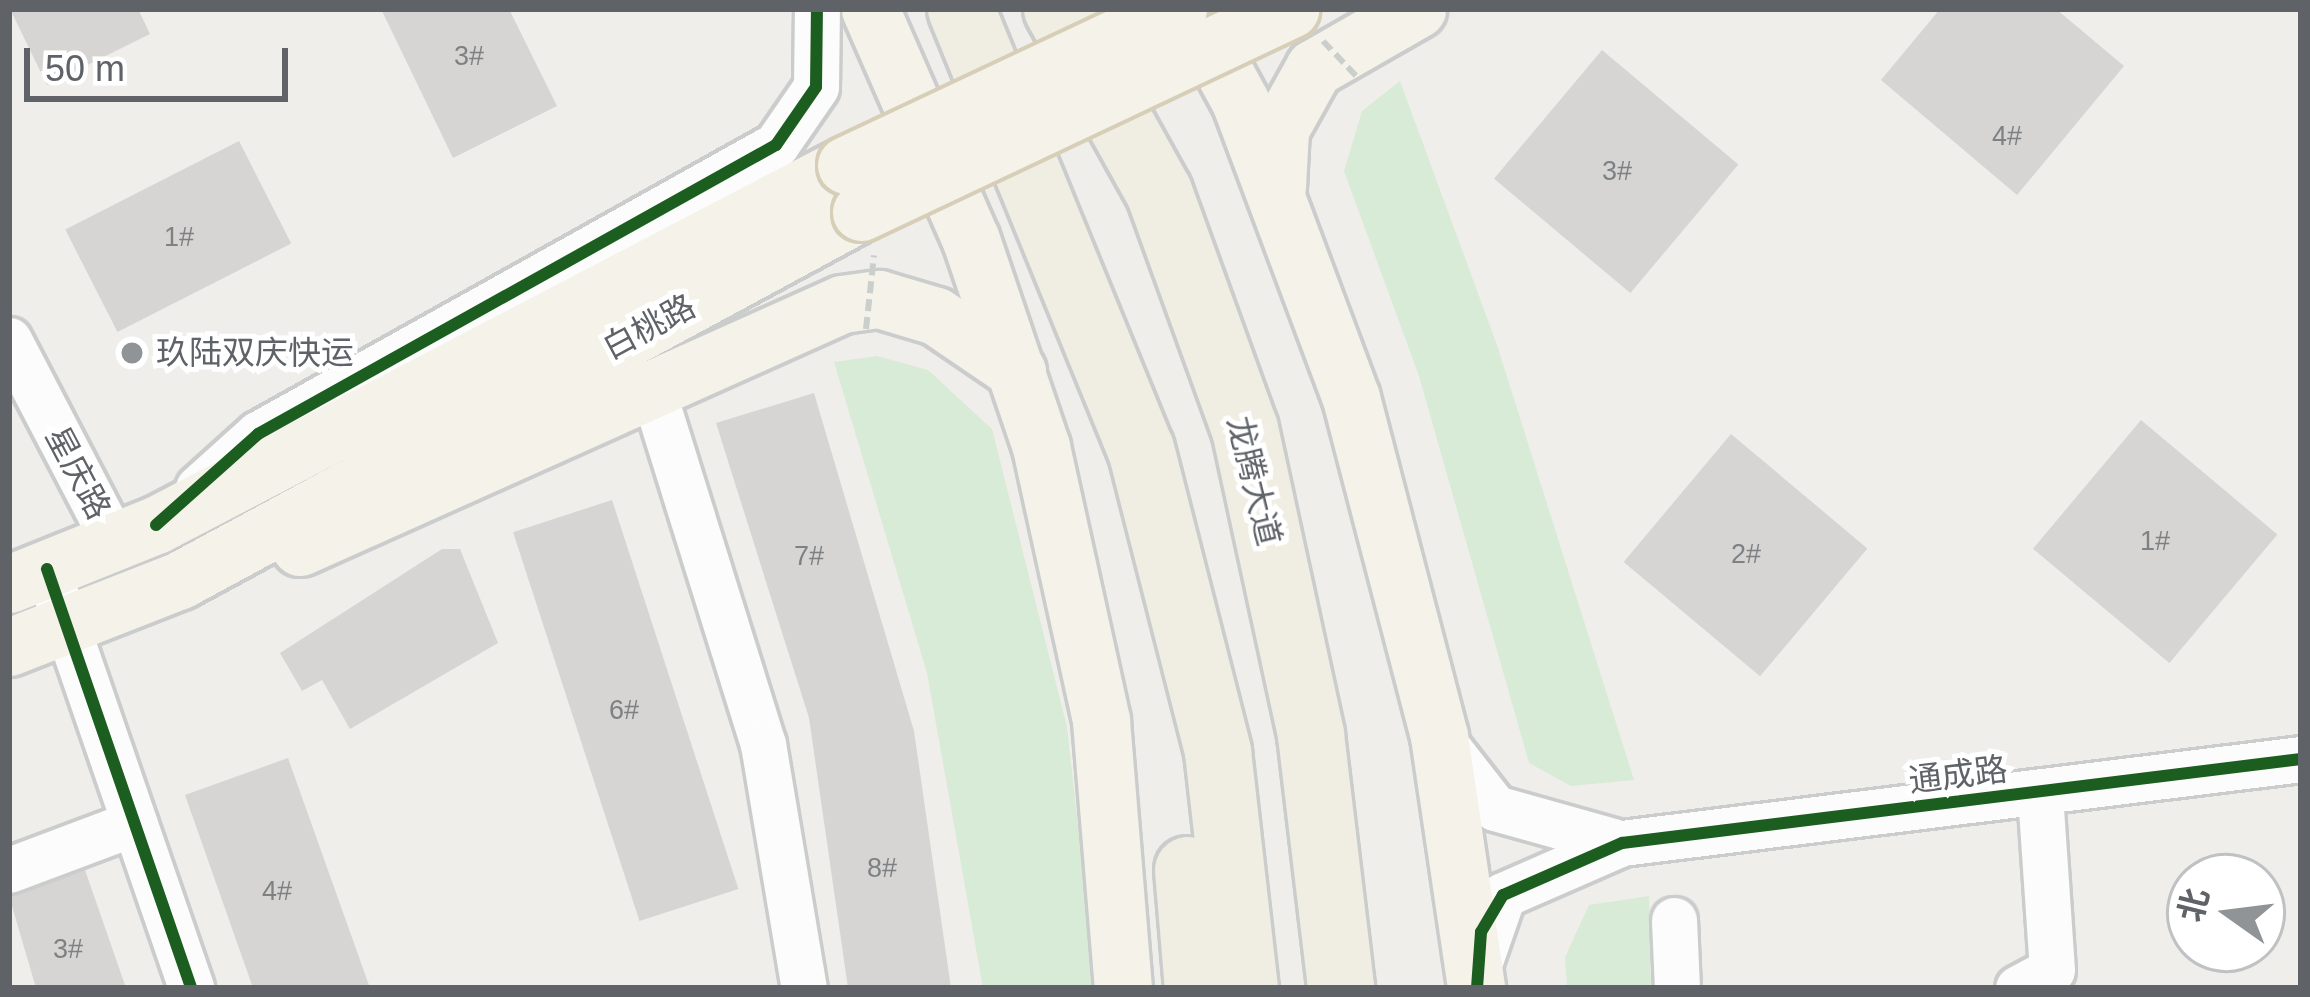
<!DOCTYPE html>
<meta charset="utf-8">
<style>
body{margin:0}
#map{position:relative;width:2310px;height:997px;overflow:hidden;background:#efeeea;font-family:Helvetica,"Noto Sans SC",sans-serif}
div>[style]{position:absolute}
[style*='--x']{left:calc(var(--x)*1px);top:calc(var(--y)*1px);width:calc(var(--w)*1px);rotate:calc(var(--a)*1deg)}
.green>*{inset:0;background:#d8ebd6}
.building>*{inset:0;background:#d6d5d3;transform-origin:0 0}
.roads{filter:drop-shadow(3px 0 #cbcccc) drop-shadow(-3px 0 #cbcccc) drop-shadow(0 3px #cbcccc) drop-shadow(0 -3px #cbcccc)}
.minor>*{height:45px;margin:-22.5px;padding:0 22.5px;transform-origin:22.5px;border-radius:22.5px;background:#fdfcfc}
.major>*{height:57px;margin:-28.5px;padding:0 28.5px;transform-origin:28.5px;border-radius:28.5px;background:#f4f2e9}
.highway>*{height:66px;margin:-33px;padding:0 33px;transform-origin:33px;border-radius:33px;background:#f0ede3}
.path-bridge>*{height:6px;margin-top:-3px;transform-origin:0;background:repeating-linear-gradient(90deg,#cacfcc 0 12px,transparent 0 18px)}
.bridges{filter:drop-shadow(3px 0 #d7ceb8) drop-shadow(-3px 0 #d7ceb8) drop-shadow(0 3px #d7ceb8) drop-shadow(0 -3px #d7ceb8)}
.major-bridge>*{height:57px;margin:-28.5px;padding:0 28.5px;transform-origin:28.5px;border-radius:28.5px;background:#f4f2e9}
.cycleway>*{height:12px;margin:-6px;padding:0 6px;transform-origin:6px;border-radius:6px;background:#1b5e20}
.dots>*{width:33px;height:33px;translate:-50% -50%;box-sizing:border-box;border:6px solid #fff;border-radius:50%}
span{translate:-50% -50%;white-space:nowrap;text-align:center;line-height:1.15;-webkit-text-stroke:10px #fff;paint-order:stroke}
.number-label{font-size:27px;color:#7e8184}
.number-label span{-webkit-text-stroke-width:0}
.street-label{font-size:33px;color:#5f6368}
.poi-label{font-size:33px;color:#5f6368}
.left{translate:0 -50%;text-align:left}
.frame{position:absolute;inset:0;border:12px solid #5f6368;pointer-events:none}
.north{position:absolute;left:2166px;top:853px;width:120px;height:120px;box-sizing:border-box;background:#fff;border:3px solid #bfc1c3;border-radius:50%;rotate:284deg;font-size:33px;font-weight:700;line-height:48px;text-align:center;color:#5f6368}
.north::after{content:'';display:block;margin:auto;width:42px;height:54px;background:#919496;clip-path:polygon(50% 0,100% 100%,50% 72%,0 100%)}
.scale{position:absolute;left:24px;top:48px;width:264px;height:54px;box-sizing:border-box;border:6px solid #5f6368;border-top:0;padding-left:15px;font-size:36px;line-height:42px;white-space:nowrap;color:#5f6368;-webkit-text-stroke:9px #fff;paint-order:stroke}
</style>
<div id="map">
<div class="green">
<div style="clip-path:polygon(1400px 81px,1497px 345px,1634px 780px,1571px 786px,1529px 763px,1419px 376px,1344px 171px,1362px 111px)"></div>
<div style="clip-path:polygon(877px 356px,928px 370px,992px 429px,1067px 727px,1096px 988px,983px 988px,927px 673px,834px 362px)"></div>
<div style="clip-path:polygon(1649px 896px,1651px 988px,1567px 988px,1565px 957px,1589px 905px)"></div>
</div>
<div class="building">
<div style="clip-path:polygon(10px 9px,138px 9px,150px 34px,47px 85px)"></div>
<div style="clip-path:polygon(381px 9px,509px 9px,557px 106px,453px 158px)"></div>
<div style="clip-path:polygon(1940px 9px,2056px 9px,2124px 66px,2017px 195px,1881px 80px)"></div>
<div style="left:1602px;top:50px;width:178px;height:168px;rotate:40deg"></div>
<div style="left:239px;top:141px;width:115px;height:195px;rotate:63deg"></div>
<div style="clip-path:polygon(814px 393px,914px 731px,951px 988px,848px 988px,809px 718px,716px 423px)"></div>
<div style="left:2141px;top:420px;width:178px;height:168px;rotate:40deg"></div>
<div style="left:1731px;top:434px;width:178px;height:167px;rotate:40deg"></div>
<div style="left:612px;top:500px;width:409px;height:104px;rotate:72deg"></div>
<div style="clip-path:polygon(442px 549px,460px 549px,498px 643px,350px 729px,322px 680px,302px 691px,280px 653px)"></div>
<div style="clip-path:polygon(288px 758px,370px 988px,253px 988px,185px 795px)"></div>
<div style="clip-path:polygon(85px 870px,126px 988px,36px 988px,9px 896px)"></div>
</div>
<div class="roads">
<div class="minor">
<div style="--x:9;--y:340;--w:228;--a:62.5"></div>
<div style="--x:652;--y:388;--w:373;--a:72.7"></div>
<div style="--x:763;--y:744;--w:247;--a:80.5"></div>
<div style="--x:198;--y:488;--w:81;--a:-42"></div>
<div style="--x:258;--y:434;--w:593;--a:-29.16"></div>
<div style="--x:776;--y:145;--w:70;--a:-55.4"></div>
<div style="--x:816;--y:87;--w:78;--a:-89.3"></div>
<div style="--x:47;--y:569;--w:443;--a:71"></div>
<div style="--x:1442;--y:740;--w:86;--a:52.1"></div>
<div style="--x:1495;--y:808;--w:123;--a:15.6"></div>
<div style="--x:9;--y:870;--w:134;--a:-20.6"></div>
<div style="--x:1674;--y:920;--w:68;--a:87.5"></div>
<div style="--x:1479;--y:964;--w:73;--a:-70.8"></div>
<div style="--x:1503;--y:895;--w:130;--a:-23.6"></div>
<div style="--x:1622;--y:843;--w:684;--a:-7.05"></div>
<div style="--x:2018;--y:988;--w:38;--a:-28"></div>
<div style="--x:2052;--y:970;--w:178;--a:-93.9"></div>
</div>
<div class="major">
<div style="--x:870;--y:9;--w:252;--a:66.4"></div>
<div style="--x:971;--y:240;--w:219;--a:71.3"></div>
<div style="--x:1041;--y:447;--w:280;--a:77.6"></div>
<div style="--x:1101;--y:721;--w:268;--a:85.3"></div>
<div style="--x:1190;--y:9;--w:105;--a:61.5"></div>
<div style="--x:1240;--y:101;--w:317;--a:69.5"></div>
<div style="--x:1351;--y:398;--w:349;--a:75.4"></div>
<div style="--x:1439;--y:736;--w:255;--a:81.6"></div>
<div style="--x:1277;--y:187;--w:58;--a:-87"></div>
<div style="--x:1280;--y:129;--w:70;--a:-60.9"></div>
<div style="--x:1314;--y:68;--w:119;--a:-29.8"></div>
<div style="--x:300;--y:547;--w:594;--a:-24.15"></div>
<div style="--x:842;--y:304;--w:37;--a:-8"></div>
<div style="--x:879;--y:299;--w:59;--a:16.6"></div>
<div style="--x:936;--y:316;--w:98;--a:34.2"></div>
<div style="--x:9;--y:584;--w:158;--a:-21.9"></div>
<div style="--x:156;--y:525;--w:778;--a:-27.55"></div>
<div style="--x:9;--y:647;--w:184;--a:-21.4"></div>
<div style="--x:180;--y:580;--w:774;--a:-28.39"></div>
</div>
<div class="highway">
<div style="--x:961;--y:9;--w:475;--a:67.8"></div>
<div style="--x:1141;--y:449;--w:313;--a:75.7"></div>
<div style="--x:1218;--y:752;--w:238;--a:83.5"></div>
<div style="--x:1057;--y:9;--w:210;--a:60.9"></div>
<div style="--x:1159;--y:192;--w:252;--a:70.1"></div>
<div style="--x:1245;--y:429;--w:313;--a:77.8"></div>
<div style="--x:1311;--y:735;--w:255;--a:83.2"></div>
<div style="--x:1188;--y:870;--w:118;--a:85.2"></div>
</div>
</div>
<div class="path-bridge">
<div style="--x:1323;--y:41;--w:52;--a:46.5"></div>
<div style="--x:866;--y:329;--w:74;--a:-83.8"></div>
</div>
<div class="bridges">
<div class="major-bridge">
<div style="--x:846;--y:165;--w:367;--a:-25.2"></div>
<div style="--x:861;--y:212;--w:475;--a:-25.3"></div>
</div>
</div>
<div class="cycleway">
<div style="--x:156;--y:525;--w:137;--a:-41.7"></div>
<div style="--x:258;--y:434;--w:593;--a:-29.16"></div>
<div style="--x:776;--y:145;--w:70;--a:-55.4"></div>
<div style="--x:816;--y:87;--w:78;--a:-89.3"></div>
<div style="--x:47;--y:569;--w:443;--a:71"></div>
<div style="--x:1477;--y:988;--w:56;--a:-85.9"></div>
<div style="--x:1481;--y:932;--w:43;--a:-59.3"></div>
<div style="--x:1503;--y:895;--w:130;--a:-23.6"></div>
<div style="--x:1622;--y:843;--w:684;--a:-7.05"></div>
</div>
<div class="dots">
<div style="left:132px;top:353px;background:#919496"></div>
</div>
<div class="number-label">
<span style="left:469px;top:57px">3#</span>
<span style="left:2007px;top:137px">4#</span>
<span style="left:1617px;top:172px">3#</span>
<span style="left:179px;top:238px">1#</span>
<span style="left:2155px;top:542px">1#</span>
<span style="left:1746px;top:555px">2#</span>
<span style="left:809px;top:557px">7#</span>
<span style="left:624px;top:711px">6#</span>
<span style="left:882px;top:869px">8#</span>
<span style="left:277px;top:892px">4#</span>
<span style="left:68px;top:950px">3#</span>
</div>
<div class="street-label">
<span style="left:649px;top:327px;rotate:-28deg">白桃路</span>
<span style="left:78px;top:473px;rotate:62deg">星庆路</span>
<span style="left:1254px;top:481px;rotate:76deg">龙腾大道</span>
<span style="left:1958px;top:775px;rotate:-7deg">通成路</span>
</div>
<div class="poi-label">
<span class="left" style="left:156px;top:353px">玖陆双庆快运</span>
</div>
<div class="frame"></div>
<div class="north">北</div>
<div class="scale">50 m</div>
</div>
